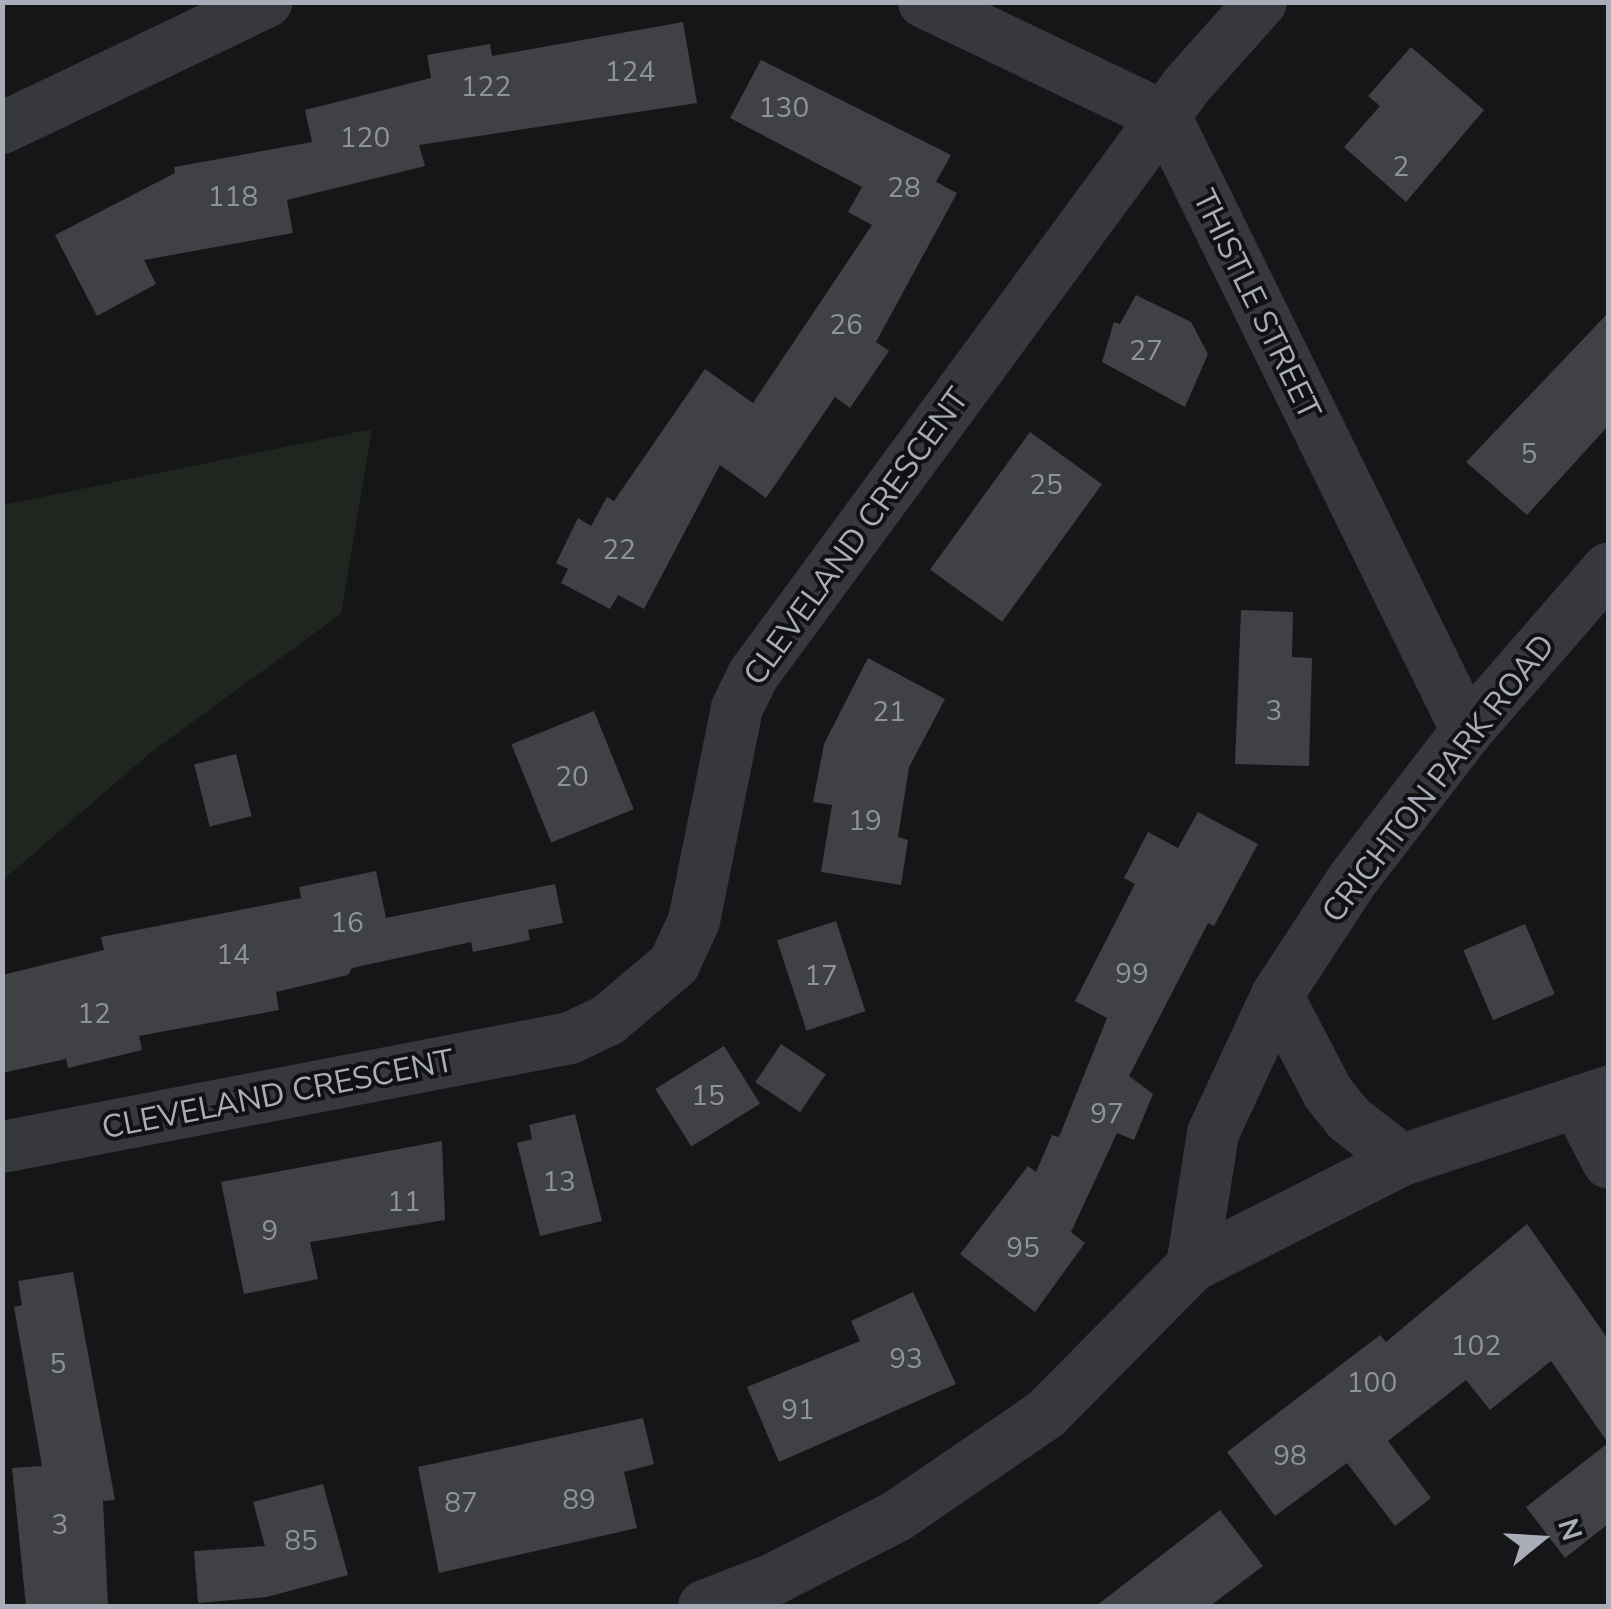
<!DOCTYPE html>
<style>
body{margin:0}
#map{position:relative;width:1611px;height:1609px;overflow:hidden;background:#161618;font-family:"Nunito Sans",sans-serif}
div>[style]{position:absolute}
[style*='--x']{left:calc(var(--x)*1px);top:calc(var(--y)*1px);width:calc(var(--w)*1px);rotate:calc(var(--a)*1deg)}
.green>*{inset:0;background:#1e261f}
.building>*{inset:0;background:#404145;transform-origin:0 0}
.minor>*{height:52px;margin:-26px;padding:0 26px;transform-origin:26px;border-radius:26px;background:#37383d}
span{translate:-50% -50%;white-space:nowrap;text-align:center;line-height:1.15;-webkit-text-stroke:8px #111113;paint-order:stroke}
.number-label{font-size:28px;color:#8e929b}
.number-label span{-webkit-text-stroke-width:0}
.street-label{font-size:32px;color:#a8adb8}
.frame{position:absolute;inset:0;border:5px solid #a8adb8;pointer-events:none}
.north{position:absolute;left:1491px;top:1489px;width:100px;height:100px;-webkit-text-stroke:8px #111113;paint-order:stroke;rotate:72deg;font-size:28px;font-weight:700;line-height:40px;text-align:center;color:#a8adb8}
.north::after{content:'';display:block;margin:auto;width:35px;height:45px;background:#a8adb8;clip-path:polygon(50% 0,100% 100%,50% 72%,0 100%)}
</style>
<div id="map">
<div class="green">
<div style="clip-path:polygon(372px 429px,341px 614px,150px 753px,3px 880px,3px 505px)"></div>
</div>
<div class="building">
<div style="clip-path:polygon(683px 22px,697px 103px,419px 145px,425px 166px,287px 200px,293px 233px,144px 260px,156px 284px,97px 316px,55px 235px,175px 173px,174px 167px,312px 142px,305px 110px,431px 78px,427px 55px,490px 44px,492px 56px)"></div>
<div style="clip-path:polygon(1411px 47px,1484px 110px,1406px 202px,1344px 147px,1380px 106px,1368px 96px)"></div>
<div style="clip-path:polygon(761px 60px,951px 155px,936px 182px,957px 193px,876px 342px,889px 351px,850px 408px,835px 397px,766px 498px,720px 465px,644px 609px,618px 595px,610px 609px,561px 583px,568px 569px,556px 563px,578px 518px,591px 526px,607px 497px,614px 501px,705px 369px,753px 403px,872px 225px,848px 212px,862px 187px,730px 118px)"></div>
<div style="clip-path:polygon(1136px 295px,1191px 322px,1208px 354px,1185px 407px,1102px 362px,1114px 322px,1120px 324px)"></div>
<div style="clip-path:polygon(1608px 313px,1608px 426px,1527px 515px,1466px 462px)"></div>
<div style="left:1030px;top:432px;width:89px;height:170px;rotate:36deg"></div>
<div style="clip-path:polygon(1241px 610px,1293px 612px,1292px 657px,1312px 658px,1309px 766px,1235px 764px)"></div>
<div style="clip-path:polygon(868px 658px,945px 699px,909px 767px,898px 837px,908px 840px,901px 885px,821px 872px,832px 805px,813px 802px,824px 744px)"></div>
<div style="left:594px;top:711px;width:106px;height:89px;rotate:68deg"></div>
<div style="left:236px;top:754px;width:64px;height:43px;rotate:76deg"></div>
<div style="clip-path:polygon(1198px 812px,1258px 844px,1214px 926px,1208px 923px,1129px 1076px,1153px 1094px,1134px 1140px,1117px 1133px,1071px 1232px,1085px 1243px,1035px 1312px,960px 1254px,1028px 1166px,1036px 1172px,1052px 1135px,1059px 1137px,1107px 1018px,1075px 1001px,1135px 884px,1124px 878px,1148px 832px,1178px 848px)"></div>
<div style="clip-path:polygon(376px 871px,386px 918px,555px 884px,563px 923px,528px 930px,530px 940px,473px 952px,471px 942px,352px 968px,348px 975px,276px 992px,279px 1010px,139px 1036px,142px 1050px,68px 1068px,66px 1059px,2px 1073px,2px 975px,104px 950px,101px 937px,301px 898px,299px 887px)"></div>
<div style="left:836px;top:921px;width:95px;height:62px;rotate:72deg"></div>
<div style="left:1525px;top:924px;width:76px;height:67px;rotate:67deg"></div>
<div style="left:781px;top:1044px;width:54px;height:46px;rotate:34deg"></div>
<div style="left:724px;top:1046px;width:68px;height:81px;rotate:58deg"></div>
<div style="clip-path:polygon(575px 1114px,602px 1221px,540px 1236px,517px 1143px,532px 1139px,529px 1125px)"></div>
<div style="clip-path:polygon(442px 1141px,445px 1220px,310px 1242px,318px 1279px,244px 1294px,221px 1182px)"></div>
<div style="clip-path:polygon(1527px 1224px,1608px 1339px,1608px 1524px,1565px 1558px,1526px 1507px,1608px 1443px,1551px 1361px,1490px 1410px,1466px 1380px,1388px 1441px,1431px 1498px,1395px 1526px,1347px 1463px,1275px 1516px,1227px 1452px,1380px 1335px,1386px 1342px)"></div>
<div style="clip-path:polygon(73px 1272px,115px 1500px,103px 1501px,108px 1606px,26px 1606px,12px 1468px,42px 1466px,14px 1307px,22px 1305px,18px 1281px)"></div>
<div style="clip-path:polygon(913px 1292px,956px 1384px,779px 1462px,747px 1387px,860px 1341px,851px 1321px)"></div>
<div style="clip-path:polygon(643px 1418px,654px 1464px,624px 1472px,637px 1528px,439px 1573px,418px 1467px)"></div>
<div style="clip-path:polygon(323px 1484px,348px 1575px,267px 1597px,198px 1603px,194px 1551px,265px 1546px,253px 1502px)"></div>
<div style="clip-path:polygon(1220px 1510px,1263px 1566px,1210px 1606px,1096px 1606px)"></div>
</div>
<div class="minor">
<div style="--x:924;--y:2;--w:268;--a:25.6"></div>
<div style="--x:1166;--y:118;--w:683;--a:63.85"></div>
<div style="--x:2;--y:128;--w:293;--a:-25.5"></div>
<div style="--x:1277;--y:995;--w:110;--a:62.5"></div>
<div style="--x:1328;--y:1093;--w:33;--a:51"></div>
<div style="--x:1349;--y:1119;--w:67;--a:37.7"></div>
<div style="--x:1577;--y:1102;--w:68;--a:62.7"></div>
<div style="--x:2;--y:1147;--w:578;--a:-10.86"></div>
<div style="--x:570;--y:1038;--w:42;--a:-25.3"></div>
<div style="--x:608;--y:1020;--w:87;--a:-40.3"></div>
<div style="--x:674;--y:964;--w:47;--a:-65.1"></div>
<div style="--x:694;--y:921;--w:217;--a:-78.6"></div>
<div style="--x:737;--y:708;--w:37;--a:-64"></div>
<div style="--x:753;--y:675;--w:732;--a:-53.66"></div>
<div style="--x:1187;--y:85;--w:111;--a:-48.3"></div>
<div style="--x:1192;--y:1266;--w:135;--a:-81"></div>
<div style="--x:1213;--y:1133;--w:152;--a:-65.1"></div>
<div style="--x:1277;--y:995;--w:139;--a:-56.8"></div>
<div style="--x:1353;--y:879;--w:187;--a:-52.4"></div>
<div style="--x:1467;--y:731;--w:215;--a:-49"></div>
<div style="--x:704;--y:1606;--w:75;--a:-21.1"></div>
<div style="--x:774;--y:1579;--w:138;--a:-27.1"></div>
<div style="--x:897;--y:1516;--w:181;--a:-34.4"></div>
<div style="--x:1046;--y:1414;--w:208;--a:-45.4"></div>
<div style="--x:1192;--y:1266;--w:235;--a:-26.8"></div>
<div style="--x:1402;--y:1160;--w:217;--a:-18.3"></div>
</div>
<div class="number-label">
<span style="left:630px;top:72px">124</span>
<span style="left:486px;top:87px">122</span>
<span style="left:784px;top:108px">130</span>
<span style="left:365px;top:138px">120</span>
<span style="left:1401px;top:167px">2</span>
<span style="left:904px;top:188px">28</span>
<span style="left:233px;top:197px">118</span>
<span style="left:846px;top:325px">26</span>
<span style="left:1146px;top:351px">27</span>
<span style="left:1529px;top:454px">5</span>
<span style="left:1046px;top:485px">25</span>
<span style="left:619px;top:550px">22</span>
<span style="left:1274px;top:711px">3</span>
<span style="left:889px;top:712px">21</span>
<span style="left:572px;top:777px">20</span>
<span style="left:865px;top:821px">19</span>
<span style="left:347px;top:923px">16</span>
<span style="left:233px;top:955px">14</span>
<span style="left:1132px;top:974px">99</span>
<span style="left:821px;top:976px">17</span>
<span style="left:94px;top:1014px">12</span>
<span style="left:708px;top:1096px">15</span>
<span style="left:1107px;top:1114px">97</span>
<span style="left:559px;top:1182px">13</span>
<span style="left:404px;top:1202px">11</span>
<span style="left:270px;top:1231px">9</span>
<span style="left:1023px;top:1248px">95</span>
<span style="left:1476px;top:1346px">102</span>
<span style="left:906px;top:1359px">93</span>
<span style="left:58px;top:1364px">5</span>
<span style="left:1372px;top:1383px">100</span>
<span style="left:798px;top:1410px">91</span>
<span style="left:1290px;top:1456px">98</span>
<span style="left:579px;top:1500px">89</span>
<span style="left:461px;top:1503px">87</span>
<span style="left:60px;top:1525px">3</span>
<span style="left:301px;top:1541px">85</span>
</div>
<div class="street-label">
<span style="left:1256px;top:305px;rotate:64deg">THISTLE STREET</span>
<span style="left:857px;top:537px;rotate:-54deg">CLEVELAND CRESCENT</span>
<span style="left:1439px;top:779px;rotate:-52deg">CRICHTON PARK ROAD</span>
<span style="left:278px;top:1095px;rotate:-11deg">CLEVELAND CRESCENT</span>
</div>
<div class="frame"></div>
<div class="north">N</div>
</div>
